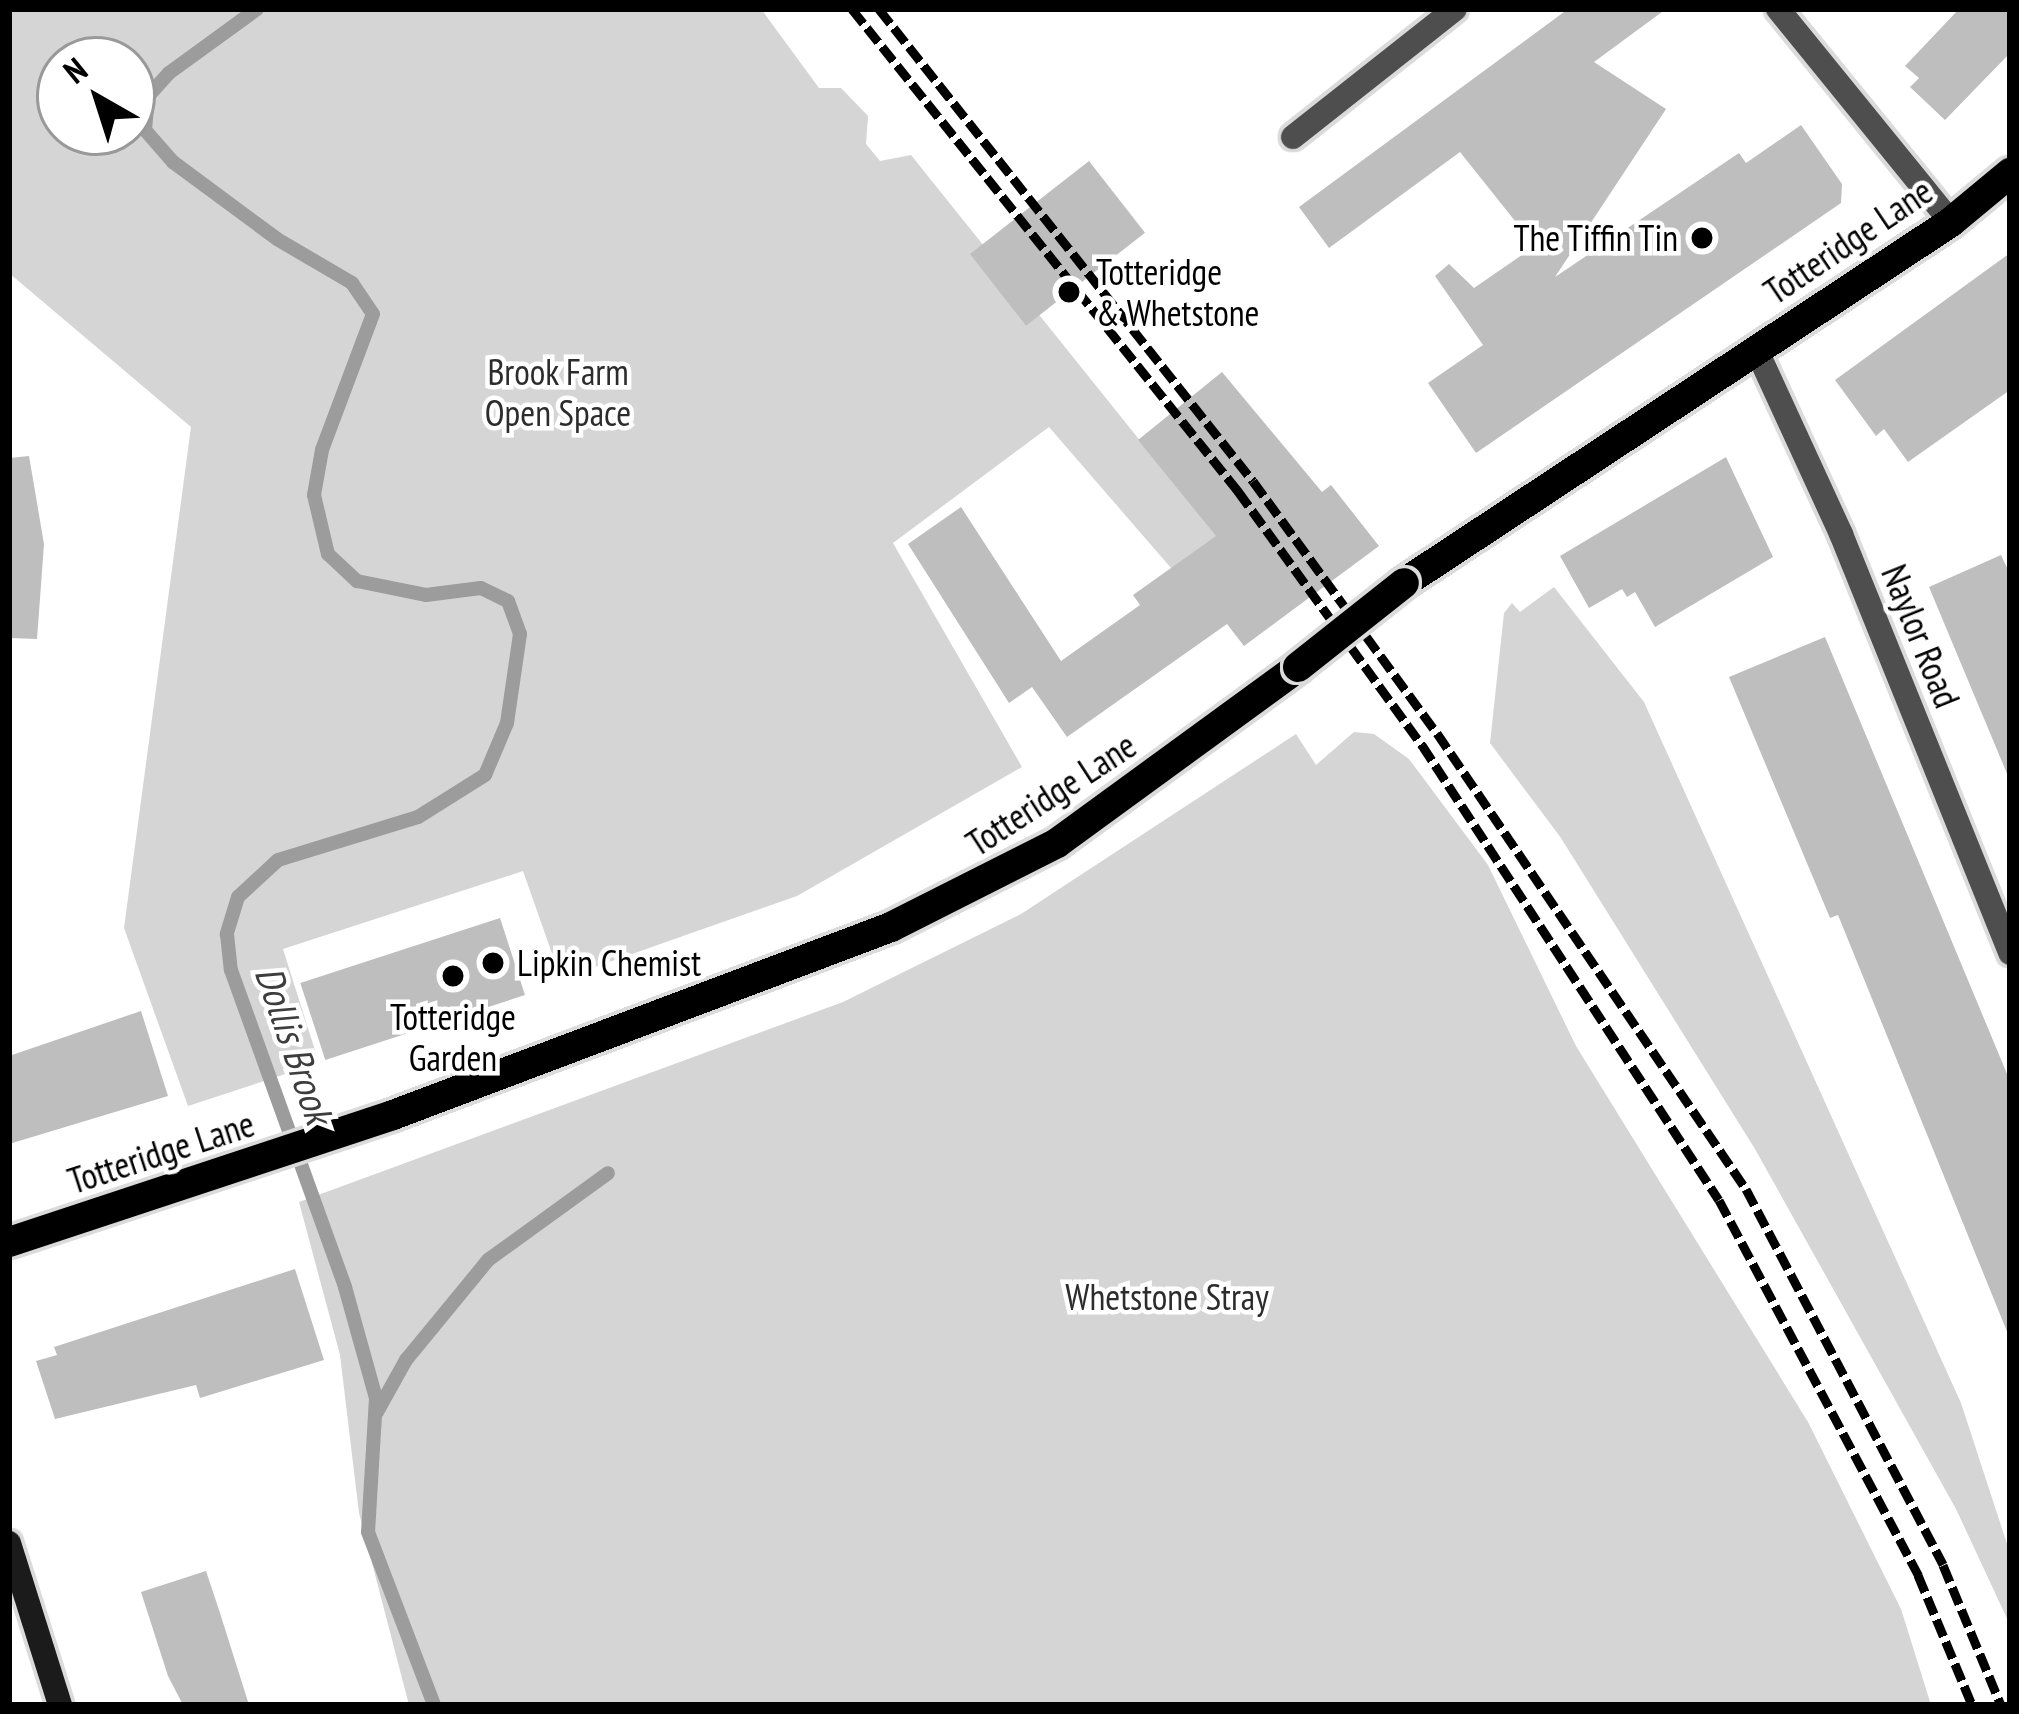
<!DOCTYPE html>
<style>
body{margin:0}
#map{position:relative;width:2019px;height:1714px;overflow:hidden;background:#fff;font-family:"PT Sans Narrow",sans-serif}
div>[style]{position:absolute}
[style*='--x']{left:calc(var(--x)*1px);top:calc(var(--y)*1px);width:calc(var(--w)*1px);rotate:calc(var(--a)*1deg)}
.green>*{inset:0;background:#d5d5d5}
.stream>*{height:14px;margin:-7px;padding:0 7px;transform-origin:7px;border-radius:7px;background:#9c9c9c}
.building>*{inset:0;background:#bebebe;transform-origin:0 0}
.roads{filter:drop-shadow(3px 0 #dbdbdb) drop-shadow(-3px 0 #dbdbdb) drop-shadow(0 3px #dbdbdb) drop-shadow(0 -3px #dbdbdb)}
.street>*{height:24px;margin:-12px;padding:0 12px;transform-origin:12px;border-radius:12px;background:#4e4e4e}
.secondary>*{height:24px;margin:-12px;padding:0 12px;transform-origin:12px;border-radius:12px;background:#1b1b1b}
.primary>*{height:30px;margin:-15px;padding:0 15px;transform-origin:15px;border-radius:15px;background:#000}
.rail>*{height:9px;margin-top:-4.5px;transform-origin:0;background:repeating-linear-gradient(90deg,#000 0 18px,transparent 0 24px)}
.bridges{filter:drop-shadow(3px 0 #dbdbdb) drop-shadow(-3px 0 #dbdbdb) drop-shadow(0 3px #dbdbdb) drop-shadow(0 -3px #dbdbdb)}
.primary-bridge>*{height:30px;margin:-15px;padding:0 15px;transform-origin:15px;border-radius:15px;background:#000}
.dots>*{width:33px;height:33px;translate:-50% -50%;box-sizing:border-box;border:6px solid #fff;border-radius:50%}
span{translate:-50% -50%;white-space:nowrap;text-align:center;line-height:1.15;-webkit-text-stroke:9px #fff;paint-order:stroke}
.poi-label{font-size:36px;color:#000}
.right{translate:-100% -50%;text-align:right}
.left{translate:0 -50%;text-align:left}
.street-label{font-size:36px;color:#000}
.park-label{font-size:36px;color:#2c2c2c}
.water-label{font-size:39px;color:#3d3d3d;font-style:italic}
.frame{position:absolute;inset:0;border:12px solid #000;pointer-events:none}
.north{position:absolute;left:36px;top:36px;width:120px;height:120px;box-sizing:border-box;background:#fff;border:3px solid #999;border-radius:50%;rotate:321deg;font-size:33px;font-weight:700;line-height:48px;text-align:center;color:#000}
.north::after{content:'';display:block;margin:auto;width:42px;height:54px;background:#000;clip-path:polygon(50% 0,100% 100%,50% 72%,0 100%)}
</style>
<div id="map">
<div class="green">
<div style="clip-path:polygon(evenodd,9px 9px,761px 9px,819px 88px,841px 88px,868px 116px,866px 144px,880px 161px,911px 155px,1247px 574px,1203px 605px,1049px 427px,893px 543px,1022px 767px,797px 896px,561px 979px,523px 871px,283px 949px,319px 1063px,188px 1106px,124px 928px,191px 427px,9px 273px,9px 9px,60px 60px,132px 60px,132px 132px,60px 132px,60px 60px)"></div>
<div style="clip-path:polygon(1554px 587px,1644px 702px,1961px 1403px,2010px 1553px,2010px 1625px,1956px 1509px,1755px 1149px,1561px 838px,1490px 743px,1504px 613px,1512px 603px,1520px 612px)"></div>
<div style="clip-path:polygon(1354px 732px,1374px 734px,1409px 759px,1488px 865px,1576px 1046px,1808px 1422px,1901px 1609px,1931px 1705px,409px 1705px,359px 1513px,340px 1355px,299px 1202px,843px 1002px,1021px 914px,1296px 734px,1316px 765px)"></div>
</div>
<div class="stream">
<div style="--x:257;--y:9;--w:109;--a:144"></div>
<div style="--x:169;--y:73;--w:31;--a:132"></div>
<div style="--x:148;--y:96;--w:34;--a:95"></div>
<div style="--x:145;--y:130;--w:43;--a:48.8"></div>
<div style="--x:173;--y:162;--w:129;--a:36.5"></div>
<div style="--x:277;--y:239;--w:87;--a:30.4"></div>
<div style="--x:352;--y:283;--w:37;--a:56"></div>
<div style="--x:373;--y:314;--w:145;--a:110.6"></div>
<div style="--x:322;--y:450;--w:46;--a:100.1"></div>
<div style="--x:314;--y:495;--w:61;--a:76.7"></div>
<div style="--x:328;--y:554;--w:40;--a:43"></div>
<div style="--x:357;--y:581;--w:70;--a:11.5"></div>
<div style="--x:426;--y:595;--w:55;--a:-7.3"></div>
<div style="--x:481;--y:588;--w:30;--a:26"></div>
<div style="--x:508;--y:601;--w:35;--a:70"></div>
<div style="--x:520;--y:634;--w:90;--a:98.3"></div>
<div style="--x:507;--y:723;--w:56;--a:112.9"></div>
<div style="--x:485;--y:775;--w:79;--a:147.9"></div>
<div style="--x:418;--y:817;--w:146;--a:162.9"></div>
<div style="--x:278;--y:860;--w:54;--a:137.2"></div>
<div style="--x:238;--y:897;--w:39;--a:107"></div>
<div style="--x:227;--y:934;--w:36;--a:84"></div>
<div style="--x:231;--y:970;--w:337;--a:70.2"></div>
<div style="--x:345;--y:1287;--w:115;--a:74.4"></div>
<div style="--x:376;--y:1398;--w:134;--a:93.4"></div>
<div style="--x:368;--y:1532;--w:185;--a:69.1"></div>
<div style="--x:377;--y:1412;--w:60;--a:-60.9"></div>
<div style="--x:406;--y:1360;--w:129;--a:-50.6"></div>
<div style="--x:488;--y:1260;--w:148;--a:-35.9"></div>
</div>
<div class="building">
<div style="clip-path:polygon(1568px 9px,1666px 9px,1594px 62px,1666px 109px,1555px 277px,1739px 153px,1746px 163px,1801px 125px,1842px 184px,1841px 203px,1476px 453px,1428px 383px,1483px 345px,1435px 276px,1449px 264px,1474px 288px,1535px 246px,1460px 152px,1329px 248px,1299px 207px)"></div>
<div style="clip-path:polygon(1959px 9px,2010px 9px,2010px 53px,1945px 120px,1910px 87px,1919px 78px,1905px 66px)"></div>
<div style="left:1089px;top:161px;width:91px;height:151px;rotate:52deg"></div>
<div style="clip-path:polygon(2010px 253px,2010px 390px,1908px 462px,1884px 429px,1876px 436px,1835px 380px)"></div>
<div style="clip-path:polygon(1222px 372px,1322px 492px,1331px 485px,1379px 546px,1244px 646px,1227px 624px,1067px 737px,1032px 687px,1009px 703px,908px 544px,961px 507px,1061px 661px,1140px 605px,1133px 595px,1216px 536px,1138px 440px)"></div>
<div style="clip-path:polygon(29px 456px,44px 544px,37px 639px,9px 638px,9px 458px)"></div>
<div style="clip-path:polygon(1726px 457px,1773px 557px,1655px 627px,1635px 592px,1627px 597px,1622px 589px,1589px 608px,1560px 556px)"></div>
<div style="clip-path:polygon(2001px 555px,2010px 574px,2008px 776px,1929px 587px)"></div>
<div style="clip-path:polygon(1825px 637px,2010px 1081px,2010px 1339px,1838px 915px,1830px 918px,1729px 677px)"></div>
<div style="left:500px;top:918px;width:81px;height:210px;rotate:72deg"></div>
<div style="clip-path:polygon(141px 1011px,168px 1096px,9px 1144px,9px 1056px)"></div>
<div style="clip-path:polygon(295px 1269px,324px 1360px,200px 1398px,196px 1385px,55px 1419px,36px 1361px,57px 1355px,54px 1347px)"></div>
<div style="clip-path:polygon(206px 1571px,220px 1613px,249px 1705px,183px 1705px,168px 1676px,141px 1592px)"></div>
</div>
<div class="roads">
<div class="street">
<div style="--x:1778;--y:9;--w:274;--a:50.9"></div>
<div style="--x:1293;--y:137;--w:206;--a:-38.3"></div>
<div style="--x:1756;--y:349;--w:204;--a:65.3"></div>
<div style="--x:1841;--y:534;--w:452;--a:68"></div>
</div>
<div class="secondary">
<div style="--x:9;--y:1543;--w:170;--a:72.5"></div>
</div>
<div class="primary">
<div style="--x:1404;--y:583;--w:655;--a:-33.42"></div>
<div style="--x:1951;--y:222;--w:77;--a:-39.7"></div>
<div style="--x:9;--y:1242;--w:404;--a:-18.3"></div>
<div style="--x:393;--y:1115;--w:532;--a:-20.68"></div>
<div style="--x:891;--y:927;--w:186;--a:-26.8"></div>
<div style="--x:1057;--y:843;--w:298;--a:-36.1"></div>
</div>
</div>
<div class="rail">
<div style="--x:852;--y:9;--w:618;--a:51.31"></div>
<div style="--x:1238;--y:491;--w:314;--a:54.1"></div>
<div style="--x:1422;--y:745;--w:543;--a:56.87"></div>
<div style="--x:1719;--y:1200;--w:425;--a:62"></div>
<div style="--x:1918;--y:1575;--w:141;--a:67.4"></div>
<div style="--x:879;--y:9;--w:602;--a:51.61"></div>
<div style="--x:1253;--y:481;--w:312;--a:53.9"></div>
<div style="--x:1437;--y:733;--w:551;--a:55.88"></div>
<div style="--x:1746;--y:1189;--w:424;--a:62.3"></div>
<div style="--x:1943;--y:1565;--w:152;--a:67.5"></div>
</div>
<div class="bridges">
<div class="primary-bridge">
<div style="--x:1298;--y:667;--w:135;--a:-38.4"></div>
</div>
</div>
<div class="dots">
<div style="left:1702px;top:238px;background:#000"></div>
<div style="left:1069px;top:292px;background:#000"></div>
<div style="left:493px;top:963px;background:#000"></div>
<div style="left:453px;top:976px;background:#000"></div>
</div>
<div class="poi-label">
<span class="right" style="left:1678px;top:238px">The Tiffin Tin</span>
<span class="left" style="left:1096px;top:292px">Totteridge<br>&amp; Whetstone</span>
<span class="left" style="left:517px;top:963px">Lipkin Chemist</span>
<span style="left:453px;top:1037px">Totteridge<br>Garden</span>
</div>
<div class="street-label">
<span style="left:1848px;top:241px;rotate:-34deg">Totteridge Lane</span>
<span style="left:1921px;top:636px;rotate:68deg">Naylor Road</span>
<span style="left:1051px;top:794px;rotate:-33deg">Totteridge Lane</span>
<span style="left:161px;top:1152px;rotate:-18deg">Totteridge Lane</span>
</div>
<div class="park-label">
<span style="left:558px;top:392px">Brook Farm<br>Open Space</span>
<span style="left:1167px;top:1297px">Whetstone Stray</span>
</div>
<div class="water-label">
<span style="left:294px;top:1045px;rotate:71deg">Dollis Brook</span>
</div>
<div class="frame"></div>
<div class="north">N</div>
</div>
